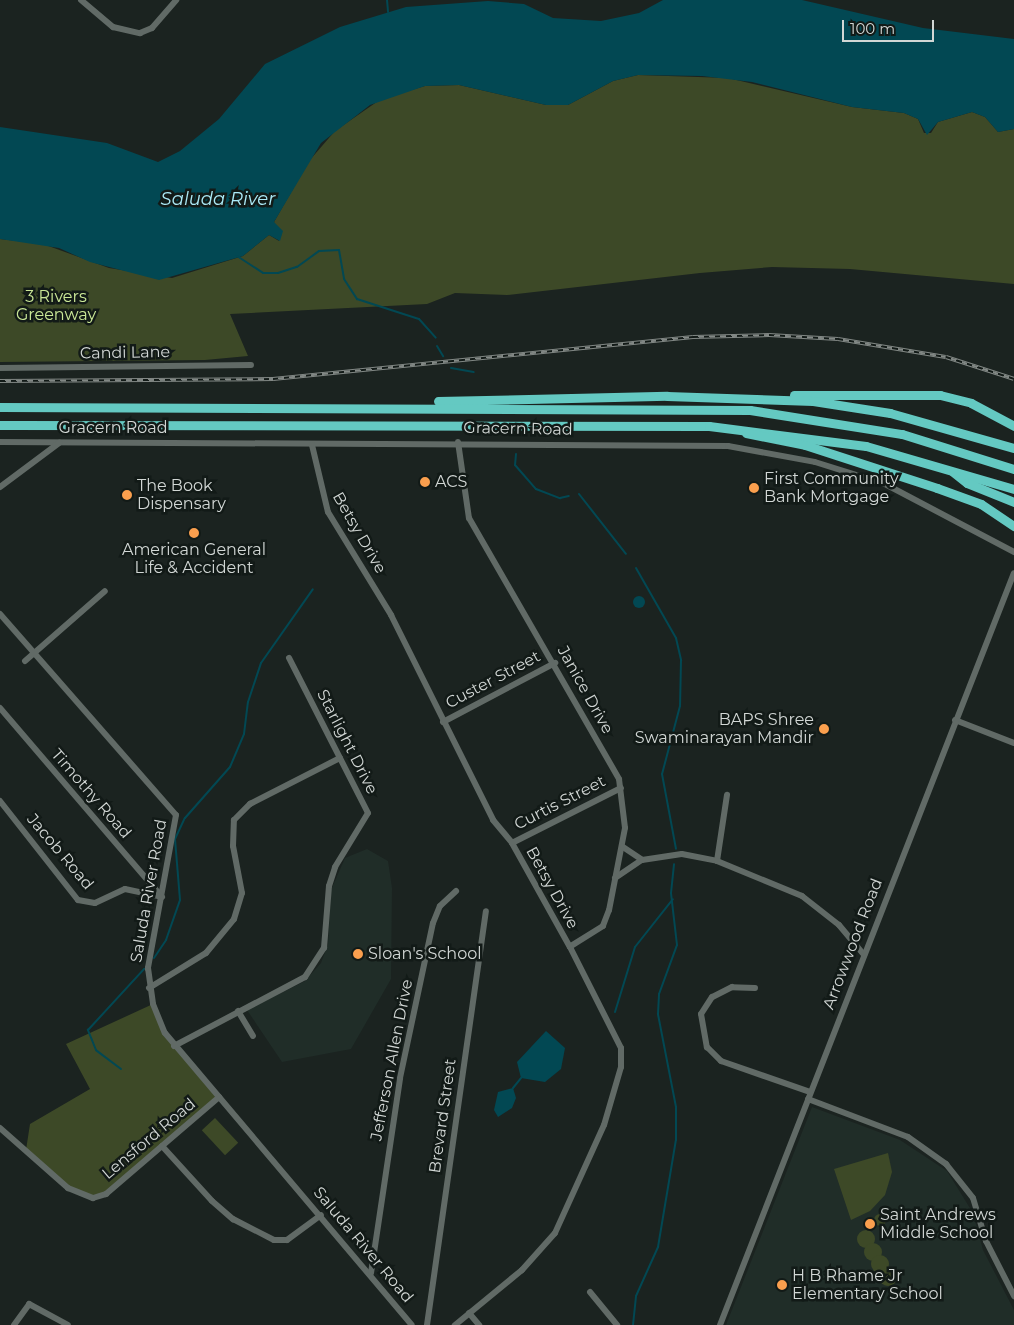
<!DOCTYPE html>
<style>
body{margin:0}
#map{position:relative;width:1014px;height:1325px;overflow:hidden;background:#1b2320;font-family:Montserrat,sans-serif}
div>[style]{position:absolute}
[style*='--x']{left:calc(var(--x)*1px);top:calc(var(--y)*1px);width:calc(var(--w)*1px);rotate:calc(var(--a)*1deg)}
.built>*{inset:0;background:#202d28}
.green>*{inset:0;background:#3d4927;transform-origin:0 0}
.round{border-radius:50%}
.water>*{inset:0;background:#024853}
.stream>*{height:2px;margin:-1px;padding:0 1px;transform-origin:1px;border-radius:1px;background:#024853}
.minor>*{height:6px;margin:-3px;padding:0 3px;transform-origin:3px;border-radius:3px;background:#616a66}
.highway>*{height:9px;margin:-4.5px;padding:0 4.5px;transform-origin:4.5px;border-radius:4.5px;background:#64c9c2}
.rail>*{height:4px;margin-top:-2px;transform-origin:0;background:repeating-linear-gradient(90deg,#121a17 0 5.5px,#828885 0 11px);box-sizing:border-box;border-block:1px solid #828885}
.dots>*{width:14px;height:14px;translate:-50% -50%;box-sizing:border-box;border:2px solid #121a17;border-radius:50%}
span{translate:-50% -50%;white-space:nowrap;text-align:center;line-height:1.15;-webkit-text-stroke:5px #121a17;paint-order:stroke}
.park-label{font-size:16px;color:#cbe897}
.street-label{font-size:16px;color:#d2d7d5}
.poi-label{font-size:16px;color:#d2d7d5}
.left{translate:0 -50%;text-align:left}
.right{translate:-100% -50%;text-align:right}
.water-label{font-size:18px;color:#abeaf7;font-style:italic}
.scale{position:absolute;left:842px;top:20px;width:92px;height:22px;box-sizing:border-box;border:2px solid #d2d7d5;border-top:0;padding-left:6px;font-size:15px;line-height:18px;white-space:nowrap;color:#d2d7d5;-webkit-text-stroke:4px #121a17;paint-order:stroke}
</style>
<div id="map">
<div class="built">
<div style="clip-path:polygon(367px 849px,388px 861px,392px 888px,391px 979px,351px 1049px,282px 1062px,247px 1010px,305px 981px,321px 963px,328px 944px,331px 890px,345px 858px)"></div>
<div style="clip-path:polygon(812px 1107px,900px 1140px,947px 1171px,973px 1213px,983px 1250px,1014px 1310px,1014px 1325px,726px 1325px)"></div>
</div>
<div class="green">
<div style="clip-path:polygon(638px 75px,728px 78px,852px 107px,904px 113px,918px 119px,924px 133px,931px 133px,938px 122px,972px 112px,985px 117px,998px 132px,1014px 129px,1014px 284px,850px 269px,772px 267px,700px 273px,507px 295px,455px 293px,427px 304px,230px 314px,248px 356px,205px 360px,0 362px,0 239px,43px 244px,109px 268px,172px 278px,243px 256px,269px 235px,279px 241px,274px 222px,309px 161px,335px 131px,381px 99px,425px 86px,459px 85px,546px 105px,568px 105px,613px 81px)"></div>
<div style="clip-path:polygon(153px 1004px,165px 1033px,219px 1097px,106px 1194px,80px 1196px,26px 1150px,30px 1124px,90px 1089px,66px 1044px)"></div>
<div style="left:215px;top:1118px;width:34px;height:18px;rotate:47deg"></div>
<div style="clip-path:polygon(888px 1153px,892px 1172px,885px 1195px,870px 1211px,851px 1220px,834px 1169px)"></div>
<div class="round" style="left:874px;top:1214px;width:12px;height:12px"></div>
<div class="round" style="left:857px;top:1230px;width:18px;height:18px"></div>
<div class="round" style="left:864px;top:1243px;width:18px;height:18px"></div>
<div class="round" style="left:871px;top:1255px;width:18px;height:18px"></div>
<div class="round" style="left:879px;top:1268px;width:18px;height:18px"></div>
</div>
<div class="water">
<div style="clip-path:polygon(663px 0,802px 0,923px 28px,1014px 39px,1014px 129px,998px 132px,985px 117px,972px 112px,938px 122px,927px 135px,918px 119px,904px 113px,852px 107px,752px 82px,702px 76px,638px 75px,613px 81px,568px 105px,546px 105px,459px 85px,425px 86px,370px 105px,321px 143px,274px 222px,283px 231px,280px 241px,269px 235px,243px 256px,159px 280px,90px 262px,59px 248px,0 239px,0 127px,107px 143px,158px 162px,180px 151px,219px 119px,265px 64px,340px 27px,406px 7px,488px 1px,524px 4px,553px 18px,601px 21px,639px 13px)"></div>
<div class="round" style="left:633px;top:596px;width:12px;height:12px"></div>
<div style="clip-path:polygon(546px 1031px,565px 1048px,561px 1069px,545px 1082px,521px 1078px,517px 1062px)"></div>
<div style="clip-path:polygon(513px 1088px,516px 1098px,512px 1108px,498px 1117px,494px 1110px,498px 1092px)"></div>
</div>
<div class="stream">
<div style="--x:387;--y:0;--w:12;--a:85"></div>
<div style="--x:237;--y:256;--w:31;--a:33"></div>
<div style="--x:263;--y:273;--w:15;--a:0"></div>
<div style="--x:278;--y:273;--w:20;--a:-18"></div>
<div style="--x:297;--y:267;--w:27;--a:-36"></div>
<div style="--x:319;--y:251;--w:20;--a:-3"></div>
<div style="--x:339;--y:250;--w:29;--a:80"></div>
<div style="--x:344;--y:279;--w:24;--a:57"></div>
<div style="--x:357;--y:299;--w:65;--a:17.9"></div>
<div style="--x:419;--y:319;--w:25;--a:48"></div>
<div style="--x:437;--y:346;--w:12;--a:59"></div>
<div style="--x:451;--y:368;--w:23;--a:10"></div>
<div style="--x:516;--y:454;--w:11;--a:95"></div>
<div style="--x:515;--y:465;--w:32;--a:49"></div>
<div style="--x:536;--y:489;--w:26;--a:21"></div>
<div style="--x:560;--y:498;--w:9;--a:-13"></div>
<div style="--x:579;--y:494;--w:76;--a:51.9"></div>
<div style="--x:636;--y:568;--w:81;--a:60.3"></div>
<div style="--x:676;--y:638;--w:23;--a:77"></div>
<div style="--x:681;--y:660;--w:46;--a:91.2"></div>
<div style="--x:680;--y:706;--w:70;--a:104.8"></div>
<div style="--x:662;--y:774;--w:76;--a:79.4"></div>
<div style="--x:154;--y:958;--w:22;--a:-56"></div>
<div style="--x:166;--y:940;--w:42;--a:-70.7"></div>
<div style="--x:180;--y:900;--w:61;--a:-94.7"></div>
<div style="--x:175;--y:839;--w:23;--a:-65"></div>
<div style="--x:185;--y:818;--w:68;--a:-48.6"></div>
<div style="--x:230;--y:767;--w:36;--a:-67"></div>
<div style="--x:244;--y:734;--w:32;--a:-83"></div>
<div style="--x:248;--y:702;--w:41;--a:-71.6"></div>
<div style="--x:261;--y:663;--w:90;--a:-54.9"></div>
<div style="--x:615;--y:1012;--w:68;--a:-72.9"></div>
<div style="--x:635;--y:947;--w:61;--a:-51.6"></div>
<div style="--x:121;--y:1069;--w:31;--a:-143"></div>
<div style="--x:96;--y:1050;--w:22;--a:-112"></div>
<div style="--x:88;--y:1030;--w:83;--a:-47.4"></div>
<div style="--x:513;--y:1088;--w:13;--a:-51"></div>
<div style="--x:633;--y:1325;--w:29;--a:-84"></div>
<div style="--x:636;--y:1296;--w:54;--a:-65.8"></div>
<div style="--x:658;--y:1247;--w:109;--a:-80.5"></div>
<div style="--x:676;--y:1140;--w:33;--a:-90"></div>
<div style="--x:676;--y:1107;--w:95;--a:-101"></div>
<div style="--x:658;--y:1014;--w:20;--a:-87"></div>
<div style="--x:659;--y:994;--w:52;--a:-69.8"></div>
<div style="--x:677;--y:945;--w:52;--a:-96.6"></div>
<div style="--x:671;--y:893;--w:29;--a:-84"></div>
</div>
<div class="minor">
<div style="--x:81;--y:0;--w:42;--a:40.2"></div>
<div style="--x:113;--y:27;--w:28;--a:13"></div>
<div style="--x:140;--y:33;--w:13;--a:-23"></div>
<div style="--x:152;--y:28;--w:37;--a:-49"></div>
<div style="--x:0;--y:368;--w:251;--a:-0.7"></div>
<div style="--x:0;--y:442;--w:728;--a:0.31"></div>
<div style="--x:728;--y:446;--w:88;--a:10.4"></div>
<div style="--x:815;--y:462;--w:73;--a:17.4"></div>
<div style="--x:885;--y:484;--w:146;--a:27.8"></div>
<div style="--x:458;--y:442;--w:77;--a:81.8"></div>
<div style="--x:469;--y:518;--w:301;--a:60.1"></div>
<div style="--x:619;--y:779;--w:49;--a:83"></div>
<div style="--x:625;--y:828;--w:84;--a:101"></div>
<div style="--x:609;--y:910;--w:17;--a:111"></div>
<div style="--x:603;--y:926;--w:39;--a:148"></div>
<div style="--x:312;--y:445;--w:69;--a:76.6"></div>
<div style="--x:328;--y:512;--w:121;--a:58.5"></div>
<div style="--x:391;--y:615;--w:229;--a:63.5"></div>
<div style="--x:493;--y:820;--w:30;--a:50"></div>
<div style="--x:512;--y:843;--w:119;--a:60.9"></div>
<div style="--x:570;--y:947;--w:113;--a:63.2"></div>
<div style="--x:621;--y:1048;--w:19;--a:90"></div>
<div style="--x:621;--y:1067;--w:60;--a:106.3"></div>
<div style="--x:604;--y:1125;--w:119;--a:114.4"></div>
<div style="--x:555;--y:1233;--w:50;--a:131.7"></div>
<div style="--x:522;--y:1270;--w:87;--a:140.6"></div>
<div style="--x:0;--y:487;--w:74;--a:-36.7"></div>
<div style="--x:0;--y:614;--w:267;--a:48.8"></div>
<div style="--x:176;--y:815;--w:156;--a:100.4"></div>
<div style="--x:148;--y:968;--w:36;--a:82"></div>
<div style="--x:153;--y:1004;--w:31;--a:68"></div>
<div style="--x:165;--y:1033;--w:382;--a:49.8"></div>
<div style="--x:25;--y:661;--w:106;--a:-41.2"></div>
<div style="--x:0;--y:708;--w:249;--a:49.4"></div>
<div style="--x:955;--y:720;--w:63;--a:21.3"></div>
<div style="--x:443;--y:722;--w:127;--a:-27.8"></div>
<div style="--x:0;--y:801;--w:126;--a:51.8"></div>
<div style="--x:78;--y:900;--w:17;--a:10"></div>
<div style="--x:95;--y:903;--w:33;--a:-25"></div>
<div style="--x:125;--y:889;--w:34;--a:12"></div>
<div style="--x:512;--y:843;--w:122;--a:-26.8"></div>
<div style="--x:623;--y:847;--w:23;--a:34"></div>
<div style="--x:717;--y:861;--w:67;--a:-81.4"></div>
<div style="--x:615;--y:878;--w:32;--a:-34"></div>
<div style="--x:642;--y:860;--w:40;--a:-8.5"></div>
<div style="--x:682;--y:854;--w:36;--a:11"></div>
<div style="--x:717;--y:861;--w:92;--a:22.4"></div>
<div style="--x:802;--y:896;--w:47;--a:38.1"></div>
<div style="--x:839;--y:925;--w:39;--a:50"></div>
<div style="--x:149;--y:988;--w:67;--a:-31.6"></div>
<div style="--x:206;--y:953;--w:44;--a:-50.5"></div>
<div style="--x:234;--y:919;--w:27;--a:-73"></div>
<div style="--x:242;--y:893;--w:48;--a:-100.8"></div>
<div style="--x:233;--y:846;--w:26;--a:-88"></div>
<div style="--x:234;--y:820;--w:23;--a:-45"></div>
<div style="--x:250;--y:804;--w:101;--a:-27.1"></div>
<div style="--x:755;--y:988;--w:23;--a:-178"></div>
<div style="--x:732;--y:987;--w:22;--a:153"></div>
<div style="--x:712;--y:997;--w:20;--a:123"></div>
<div style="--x:701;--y:1014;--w:34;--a:80"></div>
<div style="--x:707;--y:1047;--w:20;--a:45"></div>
<div style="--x:721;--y:1061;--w:94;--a:19.2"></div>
<div style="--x:238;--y:1011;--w:29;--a:59"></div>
<div style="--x:174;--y:1046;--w:148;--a:-27.8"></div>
<div style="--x:305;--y:977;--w:35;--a:-57"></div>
<div style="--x:324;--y:948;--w:62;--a:-85.4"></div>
<div style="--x:329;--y:886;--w:20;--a:-72"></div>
<div style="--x:335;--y:867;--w:63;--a:-58.6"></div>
<div style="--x:368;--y:813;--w:174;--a:-117"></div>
<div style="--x:808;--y:1099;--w:107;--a:20.8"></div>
<div style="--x:908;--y:1137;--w:47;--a:35.4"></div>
<div style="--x:946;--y:1164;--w:43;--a:51.5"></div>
<div style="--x:973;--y:1198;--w:45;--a:73.2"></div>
<div style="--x:986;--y:1241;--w:62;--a:63"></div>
<div style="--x:0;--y:1128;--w:91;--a:41.4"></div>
<div style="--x:68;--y:1188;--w:27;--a:22"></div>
<div style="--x:93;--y:1198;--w:14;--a:-17"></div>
<div style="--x:106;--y:1194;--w:149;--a:-40.6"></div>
<div style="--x:162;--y:1146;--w:74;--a:47.7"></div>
<div style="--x:212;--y:1201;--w:28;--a:41"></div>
<div style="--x:233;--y:1219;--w:46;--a:27.1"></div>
<div style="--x:274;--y:1240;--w:13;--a:0"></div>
<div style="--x:287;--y:1240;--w:42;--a:-36.3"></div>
<div style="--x:371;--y:1273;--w:197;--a:-81.5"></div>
<div style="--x:400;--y:1078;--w:158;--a:-78"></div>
<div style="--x:433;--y:923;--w:18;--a:-68"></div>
<div style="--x:440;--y:906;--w:22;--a:-43"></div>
<div style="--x:590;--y:1292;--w:43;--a:50.7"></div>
<div style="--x:469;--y:1313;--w:16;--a:50"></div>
<div style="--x:14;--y:1325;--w:26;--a:-54"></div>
<div style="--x:29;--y:1304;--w:44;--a:28.3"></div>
<div style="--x:427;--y:1325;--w:418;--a:-81.9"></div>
<div style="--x:720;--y:1325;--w:807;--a:-68.65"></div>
</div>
<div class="highway">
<div style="--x:794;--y:395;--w:146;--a:0"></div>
<div style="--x:940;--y:395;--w:32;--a:14"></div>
<div style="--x:971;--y:403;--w:49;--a:28.1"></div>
<div style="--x:438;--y:401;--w:229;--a:-1.3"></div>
<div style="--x:667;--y:396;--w:146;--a:2"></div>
<div style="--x:813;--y:401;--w:78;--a:8.9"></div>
<div style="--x:890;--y:413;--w:129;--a:15.8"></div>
<div style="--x:0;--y:407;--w:750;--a:0.23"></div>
<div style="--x:750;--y:410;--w:154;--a:9"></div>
<div style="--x:902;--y:434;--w:117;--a:17.4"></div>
<div style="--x:0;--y:425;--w:709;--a:0.08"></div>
<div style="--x:709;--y:426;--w:158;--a:7.3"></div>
<div style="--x:866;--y:446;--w:154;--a:16.2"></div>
<div style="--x:746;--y:433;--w:60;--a:11.5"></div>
<div style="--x:805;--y:445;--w:139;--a:18"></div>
<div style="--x:937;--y:488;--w:47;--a:20"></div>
<div style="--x:981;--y:504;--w:40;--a:34"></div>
<div style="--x:953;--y:472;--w:18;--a:38"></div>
<div style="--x:967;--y:483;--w:51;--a:22"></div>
</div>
<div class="rail">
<div style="--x:0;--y:381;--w:273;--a:-0.4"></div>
<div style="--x:273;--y:379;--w:422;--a:-5.7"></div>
<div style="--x:693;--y:337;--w:76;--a:-1.5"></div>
<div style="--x:769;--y:335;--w:69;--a:3.3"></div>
<div style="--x:838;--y:339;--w:109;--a:9.5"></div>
<div style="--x:946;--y:357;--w:71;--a:17.9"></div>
</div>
<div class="dots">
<div style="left:425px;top:482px;background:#fa9f4e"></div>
<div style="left:754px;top:488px;background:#fa9f4e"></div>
<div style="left:127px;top:495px;background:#fa9f4e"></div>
<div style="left:194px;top:533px;background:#fa9f4e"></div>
<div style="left:824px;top:729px;background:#fa9f4e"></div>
<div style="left:358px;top:954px;background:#fa9f4e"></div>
<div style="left:870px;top:1224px;background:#fa9f4e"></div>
<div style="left:782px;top:1285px;background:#fa9f4e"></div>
</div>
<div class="park-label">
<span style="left:56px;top:306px">3 Rivers<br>Greenway</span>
</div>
<div class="street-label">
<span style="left:125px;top:353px;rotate:-1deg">Candi Lane</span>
<span style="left:113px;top:428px">Gracern Road</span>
<span style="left:518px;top:429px;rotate:1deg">Gracern Road</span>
<span style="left:359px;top:533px;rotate:60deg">Betsy Drive</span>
<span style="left:493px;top:680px;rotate:-28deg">Custer Street</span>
<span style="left:585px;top:690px;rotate:61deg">Janice Drive</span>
<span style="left:347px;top:742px;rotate:63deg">Starlight Drive</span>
<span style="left:91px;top:794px;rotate:49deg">Timothy Road</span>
<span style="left:560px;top:803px;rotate:-27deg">Curtis Street</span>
<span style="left:60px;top:852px;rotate:50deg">Jacob Road</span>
<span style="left:552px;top:888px;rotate:61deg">Betsy Drive</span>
<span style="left:149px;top:891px;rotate:-80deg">Saluda River Road</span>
<span style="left:853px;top:944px;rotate:-69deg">Arrowwood Road</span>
<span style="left:392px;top:1060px;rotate:-79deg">Jefferson Allen Drive</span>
<span style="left:443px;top:1116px;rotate:-82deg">Brevard Street</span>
<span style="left:149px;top:1139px;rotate:-40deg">Lensford Road</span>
<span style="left:363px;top:1245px;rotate:50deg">Saluda River Road</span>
</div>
<div class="poi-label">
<span class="left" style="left:764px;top:488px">First Community<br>Bank Mortgage</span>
<span class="left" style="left:435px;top:482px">ACS</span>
<span class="left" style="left:137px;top:495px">The Book<br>Dispensary</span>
<span style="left:194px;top:559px">American General<br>Life &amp; Accident</span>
<span class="right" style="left:814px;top:729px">BAPS Shree<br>Swaminarayan Mandir</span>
<span class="left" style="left:368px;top:954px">Sloan's School</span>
<span class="left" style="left:880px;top:1224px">Saint Andrews<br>Middle School</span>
<span class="left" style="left:792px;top:1285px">H B Rhame Jr<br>Elementary School</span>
</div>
<div class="water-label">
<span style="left:218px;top:199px">Saluda River</span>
</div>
<div class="scale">100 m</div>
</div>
